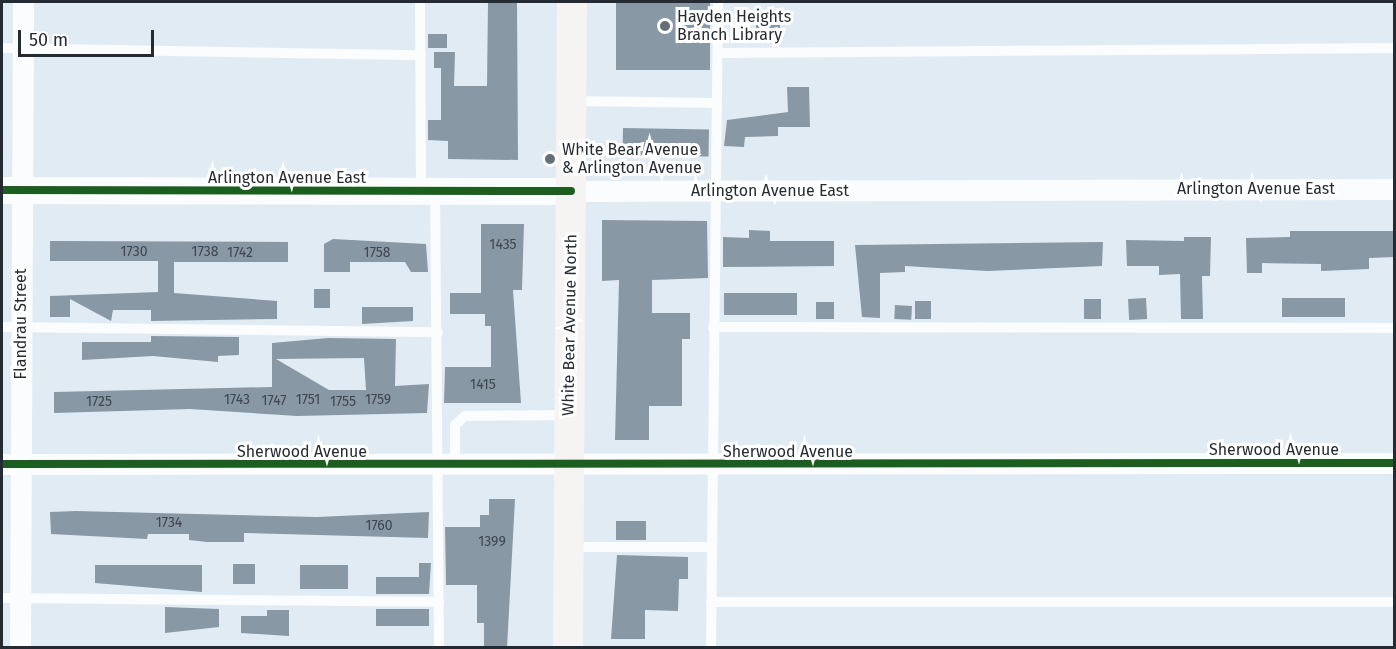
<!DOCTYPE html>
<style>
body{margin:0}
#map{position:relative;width:1396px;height:649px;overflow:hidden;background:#e1ebf4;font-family:"Fira Sans",sans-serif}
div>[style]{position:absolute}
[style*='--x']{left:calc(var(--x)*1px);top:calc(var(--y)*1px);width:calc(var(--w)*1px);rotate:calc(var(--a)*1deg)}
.building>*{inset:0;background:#8998a5;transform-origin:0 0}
.service>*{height:10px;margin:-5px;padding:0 5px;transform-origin:5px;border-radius:5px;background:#fafcfd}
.minor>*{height:21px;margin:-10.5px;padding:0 10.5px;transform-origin:10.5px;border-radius:10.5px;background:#fafcfd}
.tertiary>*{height:27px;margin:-13.5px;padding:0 13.5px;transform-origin:13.5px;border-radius:13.5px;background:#fafcfd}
.secondary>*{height:30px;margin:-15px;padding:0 15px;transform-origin:15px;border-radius:15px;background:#f5f4f3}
.cycleway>*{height:8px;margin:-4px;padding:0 4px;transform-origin:4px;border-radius:4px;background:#1b5e20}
.dots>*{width:16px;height:16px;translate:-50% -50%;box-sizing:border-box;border:3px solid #fff;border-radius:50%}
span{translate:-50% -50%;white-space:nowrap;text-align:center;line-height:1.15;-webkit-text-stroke:6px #fff;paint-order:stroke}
.number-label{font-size:14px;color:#3e464f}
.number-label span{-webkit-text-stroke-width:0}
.poi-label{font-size:16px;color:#252b32}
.left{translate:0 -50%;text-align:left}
.street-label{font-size:16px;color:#252b32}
.frame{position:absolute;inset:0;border:3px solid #252b32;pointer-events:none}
.scale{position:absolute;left:18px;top:30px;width:136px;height:27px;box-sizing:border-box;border:3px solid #252b32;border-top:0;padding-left:8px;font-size:18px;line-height:21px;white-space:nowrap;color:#252b32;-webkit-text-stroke:4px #fff;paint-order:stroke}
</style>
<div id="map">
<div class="building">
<div style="clip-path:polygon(488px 2px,517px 2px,518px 160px,448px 159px,448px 141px,428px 140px,428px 120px,441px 120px,441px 68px,434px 68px,434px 52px,455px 52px,454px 86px,487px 86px)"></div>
<div style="left:616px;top:2px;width:94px;height:68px"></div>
<div style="left:756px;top:11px;width:24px;height:30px"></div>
<div style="left:428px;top:34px;width:19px;height:14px"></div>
<div style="clip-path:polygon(787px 87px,809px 87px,810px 127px,778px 127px,778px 136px,745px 137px,744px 147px,724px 146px,727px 120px,788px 112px)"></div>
<div style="left:623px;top:128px;width:86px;height:27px;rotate:1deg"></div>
<div style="clip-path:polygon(602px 220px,707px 221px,708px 278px,652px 280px,652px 313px,690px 313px,690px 339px,682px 339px,682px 406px,649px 406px,649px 440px,615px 440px,619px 280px,602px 281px)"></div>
<div style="clip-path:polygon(481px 224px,524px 224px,522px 290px,513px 290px,521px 403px,444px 403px,445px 367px,491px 367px,491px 326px,485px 326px,485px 314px,450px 314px,450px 293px,481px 293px)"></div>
<div style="clip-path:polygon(749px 230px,770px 231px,770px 241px,834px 241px,834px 266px,723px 267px,723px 237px,749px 238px)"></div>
<div style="clip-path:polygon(1290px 231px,1395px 231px,1395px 257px,1369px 258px,1369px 269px,1321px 271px,1321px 264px,1262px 263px,1262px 273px,1247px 273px,1246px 238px,1290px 237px)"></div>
<div style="clip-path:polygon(1184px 237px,1211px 237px,1210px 276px,1202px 276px,1203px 319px,1181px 319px,1180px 274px,1159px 275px,1159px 266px,1127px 266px,1126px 240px,1184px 241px)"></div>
<div style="clip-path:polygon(333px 239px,426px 244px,428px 272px,411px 272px,405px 262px,350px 262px,350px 272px,324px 272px,324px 244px)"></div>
<div style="clip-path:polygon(50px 241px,288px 242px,288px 262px,174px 262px,174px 293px,277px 301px,277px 319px,151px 321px,151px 310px,113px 310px,111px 321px,70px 299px,70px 317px,50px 317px,50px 296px,158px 292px,158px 261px,50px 261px)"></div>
<div style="clip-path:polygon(1103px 242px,1102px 266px,987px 271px,905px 266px,905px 272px,880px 273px,880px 318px,862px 317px,855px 245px)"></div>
<div style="left:314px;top:289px;width:16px;height:19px"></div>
<div style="left:797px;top:293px;width:22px;height:73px;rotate:90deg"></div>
<div style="left:1146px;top:298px;width:21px;height:18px;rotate:87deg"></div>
<div style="left:1282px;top:298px;width:63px;height:19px"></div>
<div style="left:1084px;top:299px;width:17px;height:20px"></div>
<div style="left:915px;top:301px;width:16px;height:18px"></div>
<div style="left:816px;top:302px;width:18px;height:17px"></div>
<div style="left:895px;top:305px;width:17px;height:14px;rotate:3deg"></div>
<div style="clip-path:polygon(362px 307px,413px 307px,413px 321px,362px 324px)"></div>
<div style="clip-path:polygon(151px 336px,239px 337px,239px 355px,218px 356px,218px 362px,153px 356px,82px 360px,82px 342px,151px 342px)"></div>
<div style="clip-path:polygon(evenodd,328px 338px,396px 339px,395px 386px,429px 384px,427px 413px,297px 416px,190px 409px,54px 413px,54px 392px,272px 387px,272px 343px,328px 338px,364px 358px,366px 390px,329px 390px,276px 359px,364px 358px)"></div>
<div style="clip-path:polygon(489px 499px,515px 499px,507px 648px,484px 648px,484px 623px,477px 623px,477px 585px,446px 585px,445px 527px,480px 527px,480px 515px,489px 515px)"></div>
<div style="clip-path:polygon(76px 511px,317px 517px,429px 512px,428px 538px,244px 533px,244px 542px,207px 542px,189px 540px,189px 534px,148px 534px,147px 539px,51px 534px,50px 512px)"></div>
<div style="left:646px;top:521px;width:19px;height:30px;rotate:90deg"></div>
<div style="clip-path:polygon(617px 555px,688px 557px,688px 579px,679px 579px,678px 611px,645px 610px,645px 639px,611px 639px)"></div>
<div style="clip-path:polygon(419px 563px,431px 563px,429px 594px,376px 594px,376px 577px,419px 577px)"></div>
<div style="left:233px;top:564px;width:22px;height:20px"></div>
<div style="clip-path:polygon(95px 565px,202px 565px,202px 592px,95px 583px)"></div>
<div style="left:348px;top:565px;width:24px;height:48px;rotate:90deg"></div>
<div style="clip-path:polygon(165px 607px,219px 609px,219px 627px,165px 633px)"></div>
<div style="left:376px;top:609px;width:53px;height:17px"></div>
<div style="clip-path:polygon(267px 610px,289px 610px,289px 636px,241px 633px,241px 616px,267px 616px)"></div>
</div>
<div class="service">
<div style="--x:420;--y:2;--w:188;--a:89.7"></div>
<div style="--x:2;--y:48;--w:419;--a:1"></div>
<div style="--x:719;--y:53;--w:675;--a:-0.42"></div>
<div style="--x:572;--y:101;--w:143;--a:0.8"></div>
<div style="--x:435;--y:192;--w:456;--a:89.5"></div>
<div style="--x:2;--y:327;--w:436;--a:0.7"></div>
<div style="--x:713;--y:327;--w:681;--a:0.08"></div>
<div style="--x:455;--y:465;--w:40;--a:-90"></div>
<div style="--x:455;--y:425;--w:13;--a:-42"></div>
<div style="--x:465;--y:416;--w:102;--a:-0.6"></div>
<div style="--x:572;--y:547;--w:140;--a:0"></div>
<div style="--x:2;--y:598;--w:437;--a:0.5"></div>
<div style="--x:711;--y:602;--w:683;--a:0"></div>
<div style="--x:711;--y:648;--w:646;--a:-89.38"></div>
</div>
<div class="minor">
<div style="--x:571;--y:191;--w:823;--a:-0.14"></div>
<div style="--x:2;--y:464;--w:1392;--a:-0.04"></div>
<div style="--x:20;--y:648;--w:646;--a:-89.73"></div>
</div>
<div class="tertiary">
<div style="--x:2;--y:190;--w:569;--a:0.1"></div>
</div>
<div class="secondary">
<div style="--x:568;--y:648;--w:646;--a:-89.65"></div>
</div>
<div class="cycleway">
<div style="--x:2;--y:190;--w:569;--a:0.1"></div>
<div style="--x:2;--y:464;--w:1392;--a:-0.04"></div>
</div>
<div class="dots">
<div style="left:665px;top:26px;background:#676e76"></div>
<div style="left:550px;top:159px;background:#676e76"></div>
</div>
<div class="number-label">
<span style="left:503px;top:245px">1435</span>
<span style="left:134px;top:252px">1730</span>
<span style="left:205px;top:252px">1738</span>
<span style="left:240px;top:253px">1742</span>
<span style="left:377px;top:253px">1758</span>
<span style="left:483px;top:385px">1415</span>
<span style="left:237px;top:400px">1743</span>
<span style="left:308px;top:400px">1751</span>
<span style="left:378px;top:400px">1759</span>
<span style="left:274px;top:401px">1747</span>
<span style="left:99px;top:402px">1725</span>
<span style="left:343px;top:402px">1755</span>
<span style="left:169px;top:523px">1734</span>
<span style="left:379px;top:526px">1760</span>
<span style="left:492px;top:542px">1399</span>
</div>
<div class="poi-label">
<span class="left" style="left:677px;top:26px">Hayden Heights<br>Branch Library</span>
<span class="left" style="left:562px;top:159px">White Bear Avenue<br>&amp; Arlington Avenue</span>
</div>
<div class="street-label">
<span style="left:287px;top:178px">Arlington Avenue East</span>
<span style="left:1256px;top:189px">Arlington Avenue East</span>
<span style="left:770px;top:191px">Arlington Avenue East</span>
<span style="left:21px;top:324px;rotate:-90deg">Flandrau Street</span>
<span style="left:570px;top:325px;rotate:-89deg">White Bear Avenue North</span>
<span style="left:1274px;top:450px">Sherwood Avenue</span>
<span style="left:302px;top:452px">Sherwood Avenue</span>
<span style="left:788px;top:452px">Sherwood Avenue</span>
</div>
<div class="frame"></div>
<div class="scale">50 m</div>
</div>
